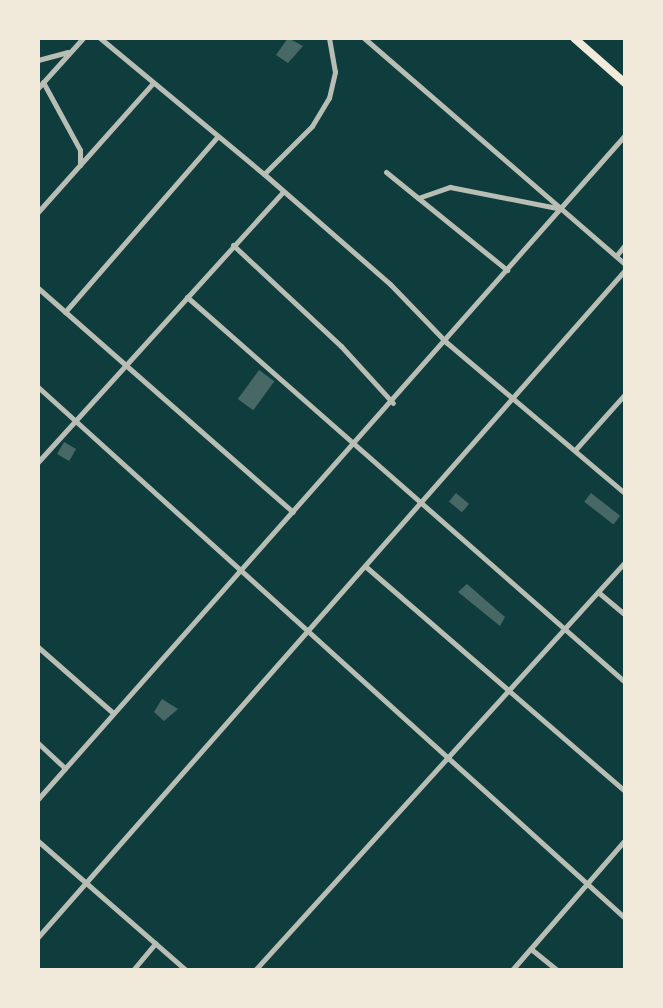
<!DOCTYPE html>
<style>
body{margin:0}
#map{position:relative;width:663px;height:1008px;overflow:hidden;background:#0f3d3e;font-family:"Sofia Sans Condensed",sans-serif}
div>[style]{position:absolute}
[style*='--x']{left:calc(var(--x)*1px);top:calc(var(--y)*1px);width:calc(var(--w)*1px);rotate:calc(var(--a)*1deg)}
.building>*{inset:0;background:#486865;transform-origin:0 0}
.minor>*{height:5px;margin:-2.5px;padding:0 2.5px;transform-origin:2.5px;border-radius:2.5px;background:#b8beb3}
.primary>*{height:8px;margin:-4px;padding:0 4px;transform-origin:4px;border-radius:4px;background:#f1e9da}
span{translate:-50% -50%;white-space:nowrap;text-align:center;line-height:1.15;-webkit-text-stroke:8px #f1e9da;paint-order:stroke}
.frame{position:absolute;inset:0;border:40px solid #f1e9da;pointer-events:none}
</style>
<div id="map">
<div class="building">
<div style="clip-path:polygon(288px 38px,303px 46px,288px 63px,276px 55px)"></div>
<div style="left:259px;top:370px;width:19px;height:36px;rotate:36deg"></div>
<div style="left:64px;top:442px;width:14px;height:14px;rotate:30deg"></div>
<div style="left:456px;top:493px;width:17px;height:11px;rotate:40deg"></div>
<div style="left:591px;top:493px;width:37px;height:11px;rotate:38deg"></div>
<div style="clip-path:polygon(467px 584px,505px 617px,500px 626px,458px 592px)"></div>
<div style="clip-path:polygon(162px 699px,178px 709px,164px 721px,154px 712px)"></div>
</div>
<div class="minor">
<div style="--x:100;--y:38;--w:213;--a:39.7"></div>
<div style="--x:264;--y:174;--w:167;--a:41.1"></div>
<div style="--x:390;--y:284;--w:81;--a:46"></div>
<div style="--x:446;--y:342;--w:234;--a:40.2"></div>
<div style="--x:364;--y:38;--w:345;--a:40.9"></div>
<div style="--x:38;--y:60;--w:31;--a:-15"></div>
<div style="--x:43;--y:82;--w:77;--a:61.4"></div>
<div style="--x:80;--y:150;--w:15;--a:90"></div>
<div style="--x:38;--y:88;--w:67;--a:-48"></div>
<div style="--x:386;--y:172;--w:156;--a:39"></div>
<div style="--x:264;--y:174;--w:68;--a:-45"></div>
<div style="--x:312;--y:126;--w:33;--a:-59"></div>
<div style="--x:329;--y:98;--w:27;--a:-77"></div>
<div style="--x:335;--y:72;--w:35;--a:-100"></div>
<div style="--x:418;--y:198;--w:34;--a:-19"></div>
<div style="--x:450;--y:187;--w:109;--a:11.1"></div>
<div style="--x:38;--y:212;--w:173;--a:-48.3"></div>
<div style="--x:233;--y:245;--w:148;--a:43.1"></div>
<div style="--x:341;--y:346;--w:77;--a:47.6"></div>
<div style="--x:616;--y:256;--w:14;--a:-51"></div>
<div style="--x:38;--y:288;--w:339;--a:41.3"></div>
<div style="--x:187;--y:297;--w:583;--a:41.32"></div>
<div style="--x:65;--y:312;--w:232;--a:-49"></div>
<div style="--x:38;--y:387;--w:792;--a:42.13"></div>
<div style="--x:575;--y:450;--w:75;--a:-48.2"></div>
<div style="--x:38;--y:462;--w:363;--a:-47.8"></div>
<div style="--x:365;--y:566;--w:344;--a:40.9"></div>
<div style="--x:598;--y:592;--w:35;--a:40"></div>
<div style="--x:38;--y:647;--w:100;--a:41.3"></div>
<div style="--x:38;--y:743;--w:37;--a:43"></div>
<div style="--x:38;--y:799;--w:886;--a:-48.52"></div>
<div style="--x:38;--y:841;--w:196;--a:41.1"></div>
<div style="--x:38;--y:937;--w:889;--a:-48.65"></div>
<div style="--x:531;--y:949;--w:33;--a:39"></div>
<div style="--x:133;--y:970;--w:35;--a:-50"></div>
<div style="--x:255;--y:970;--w:551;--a:-47.8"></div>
<div style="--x:512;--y:970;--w:172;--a:-49"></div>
</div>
<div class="primary">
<div style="--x:574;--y:38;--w:68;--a:41.4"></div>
</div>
<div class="frame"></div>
</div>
